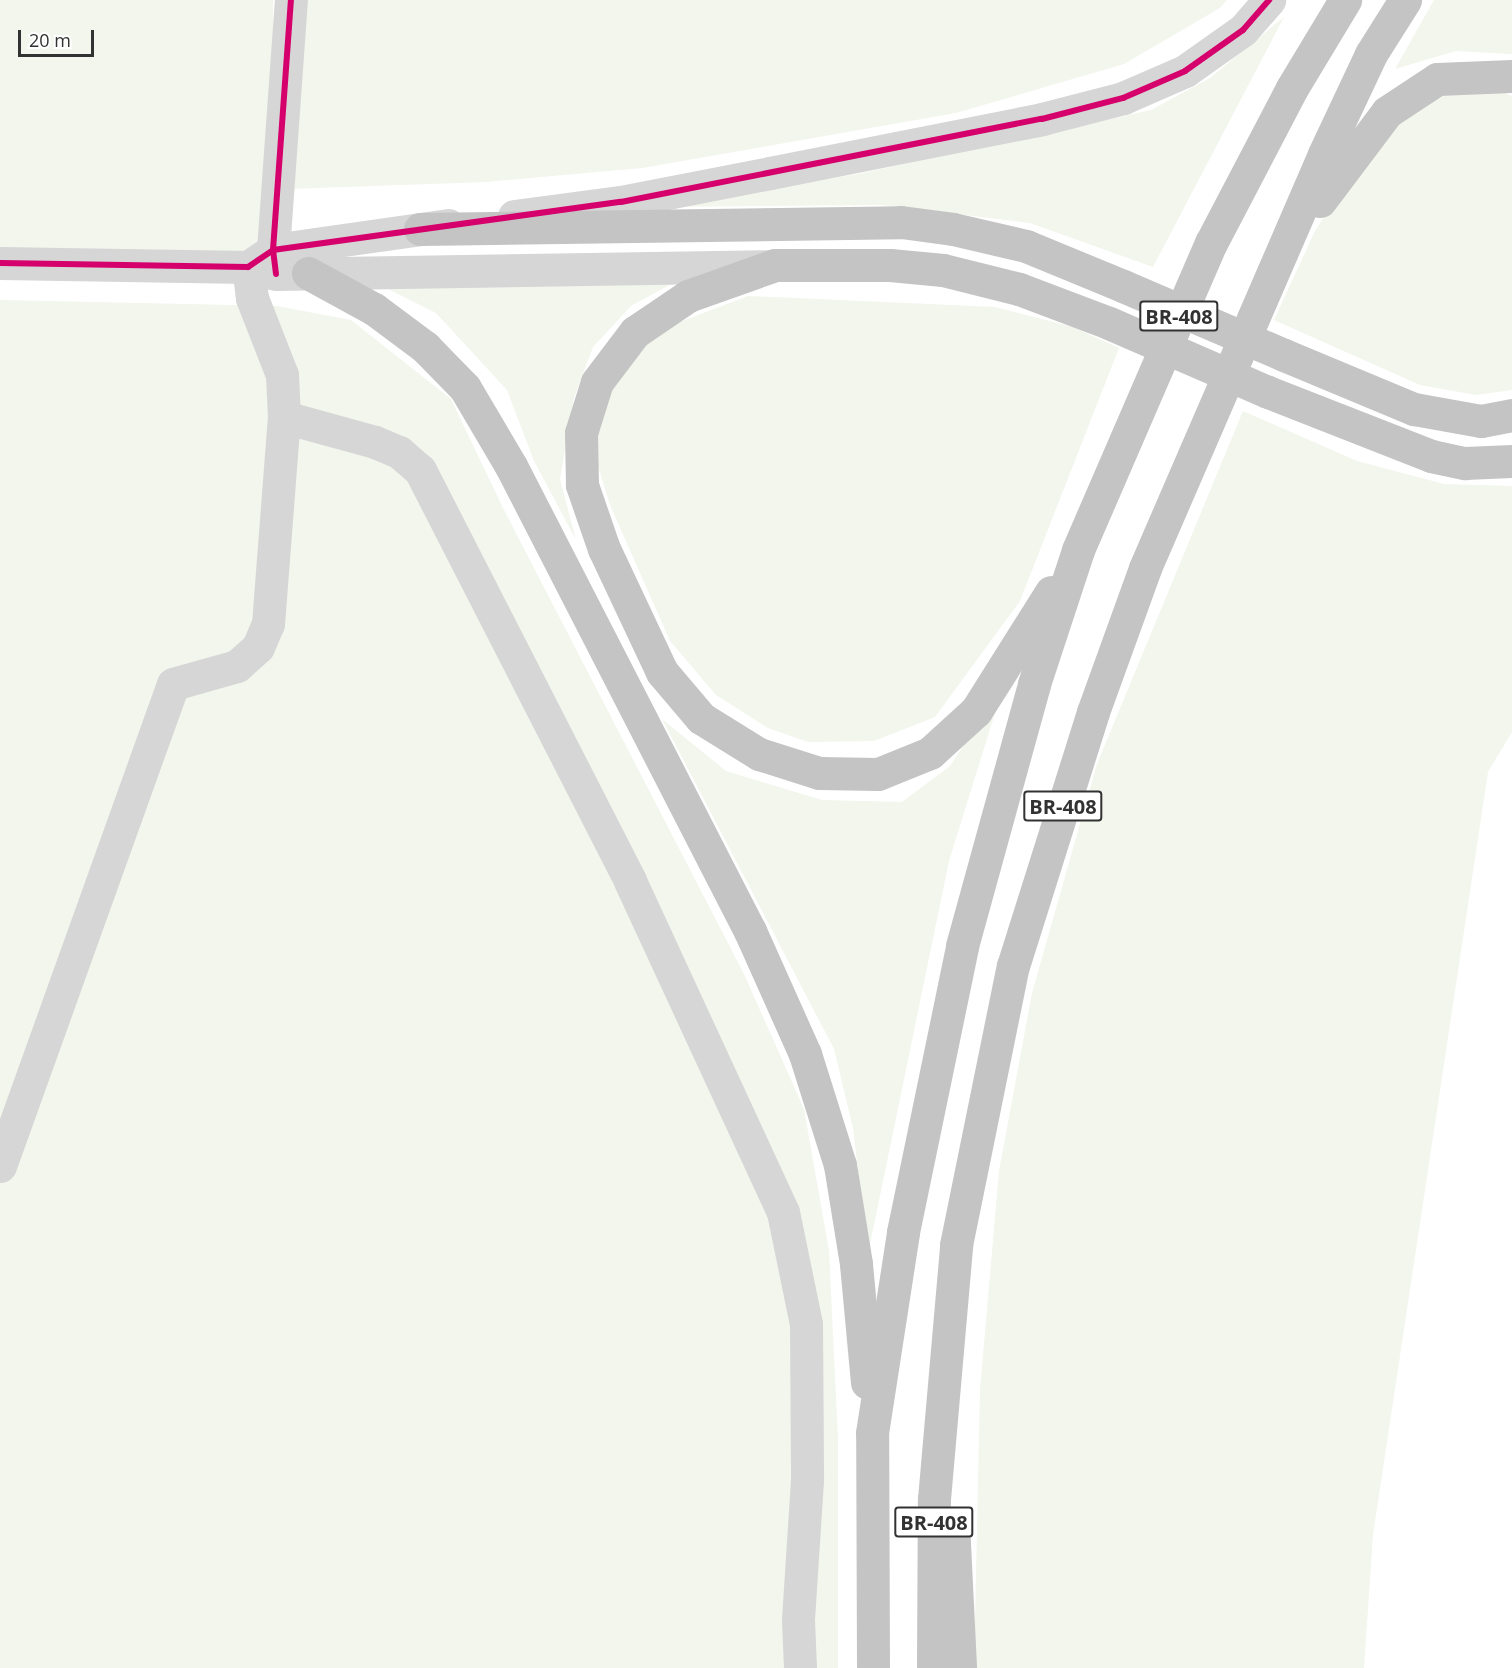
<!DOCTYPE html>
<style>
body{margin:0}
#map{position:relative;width:1512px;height:1668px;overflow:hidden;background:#fff;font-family:"Open Sans",sans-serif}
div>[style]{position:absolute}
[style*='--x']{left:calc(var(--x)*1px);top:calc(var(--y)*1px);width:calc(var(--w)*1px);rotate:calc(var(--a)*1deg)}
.green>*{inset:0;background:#f2f6ed;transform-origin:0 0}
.minor>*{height:33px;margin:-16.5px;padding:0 16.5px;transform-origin:16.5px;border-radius:16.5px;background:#d6d6d6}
.highway>*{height:33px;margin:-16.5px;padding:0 16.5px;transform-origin:16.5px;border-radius:16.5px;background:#c4c4c4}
.highway-bridge>*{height:33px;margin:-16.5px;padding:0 16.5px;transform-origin:16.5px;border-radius:16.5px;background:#c4c4c4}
.cycleway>*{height:6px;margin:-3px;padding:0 3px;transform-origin:3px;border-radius:3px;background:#d6006c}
span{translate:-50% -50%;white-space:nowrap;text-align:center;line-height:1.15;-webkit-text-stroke:6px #fff;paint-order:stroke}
.shield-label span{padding:2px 4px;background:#fff;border:2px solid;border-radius:4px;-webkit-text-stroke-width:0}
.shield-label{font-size:20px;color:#323232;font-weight:700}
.scale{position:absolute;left:18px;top:30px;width:76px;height:27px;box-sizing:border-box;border:3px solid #323232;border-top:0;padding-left:8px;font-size:18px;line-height:21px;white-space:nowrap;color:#323232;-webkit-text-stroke:4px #fff;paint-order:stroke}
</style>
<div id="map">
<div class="green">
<div style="left:0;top:0;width:273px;height:262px"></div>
<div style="clip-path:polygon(297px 0,1227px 0,1220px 8px,1124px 64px,956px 113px,642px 168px,486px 182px,288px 189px)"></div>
<div style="clip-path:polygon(1434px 0,1512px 0,1512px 54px,1456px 51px,1395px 69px)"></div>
<div style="clip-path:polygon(1284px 17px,1153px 267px,1030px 223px,882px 205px,650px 207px,858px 174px,1151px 110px,1210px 78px)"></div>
<div style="clip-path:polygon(1491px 88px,1512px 96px,1512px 390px,1476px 395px,1420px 385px,1274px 320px,1315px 231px,1380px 130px,1431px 97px)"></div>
<div style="clip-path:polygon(675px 282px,631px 306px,593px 347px,574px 398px,560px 479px,576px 540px,534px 461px,507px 390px,436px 313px,380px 285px)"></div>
<div style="clip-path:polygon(748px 296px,995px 307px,1073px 327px,1119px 348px,1020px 601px,935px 717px,874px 741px,808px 742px,768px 728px,716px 695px,670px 641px,610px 505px,594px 453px,611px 375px,664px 328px)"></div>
<div style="clip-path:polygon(0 300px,277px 306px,351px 320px,451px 399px,503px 508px,744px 974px,804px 1109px,829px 1251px,838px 1439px,838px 1668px,0 1668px)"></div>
<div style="clip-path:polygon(1243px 411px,1357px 461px,1444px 484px,1512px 486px,1512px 732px,1488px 772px,1373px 1535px,1364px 1668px,974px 1668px,980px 1390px,999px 1171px,1032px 993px,1097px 764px)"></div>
<div style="clip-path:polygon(1004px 684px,949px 861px,868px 1254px,853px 1128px,834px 1049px,662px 719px,726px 771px,822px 800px,902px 802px,950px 766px)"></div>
</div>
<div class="minor">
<div style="--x:514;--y:216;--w:108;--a:-7.5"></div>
<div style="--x:621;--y:202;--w:152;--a:-11"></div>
<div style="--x:770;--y:173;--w:277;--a:-11.2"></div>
<div style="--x:1042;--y:119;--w:84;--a:-14.5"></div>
<div style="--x:1123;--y:98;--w:68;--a:-23.5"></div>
<div style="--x:1185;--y:71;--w:71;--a:-35.3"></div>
<div style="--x:1243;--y:30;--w:40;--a:-49"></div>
<div style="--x:0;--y:263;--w:248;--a:0.9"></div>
<div style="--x:248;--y:267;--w:29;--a:14"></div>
<div style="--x:276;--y:274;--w:491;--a:-0.9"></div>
<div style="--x:248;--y:267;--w:30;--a:-34"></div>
<div style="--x:273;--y:250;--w:177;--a:-8.1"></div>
<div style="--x:275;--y:270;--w:20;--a:-96"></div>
<div style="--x:273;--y:250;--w:251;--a:-85.9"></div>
<div style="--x:284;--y:417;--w:94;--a:15.4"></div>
<div style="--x:375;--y:442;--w:26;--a:23"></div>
<div style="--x:399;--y:452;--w:28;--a:41"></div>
<div style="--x:420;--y:470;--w:462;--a:62.9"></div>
<div style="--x:630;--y:881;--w:365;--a:65.2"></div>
<div style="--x:783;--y:1212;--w:114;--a:78.4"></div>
<div style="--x:806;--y:1324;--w:156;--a:89.6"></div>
<div style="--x:807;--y:1480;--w:140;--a:93.7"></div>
<div style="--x:798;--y:1620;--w:48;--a:87.6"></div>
<div style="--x:0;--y:1166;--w:512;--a:-70.26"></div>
<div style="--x:173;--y:684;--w:66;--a:-15.7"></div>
<div style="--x:237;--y:666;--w:28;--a:-42"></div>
<div style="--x:258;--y:647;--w:25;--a:-67"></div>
<div style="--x:268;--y:624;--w:208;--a:-85.6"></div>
<div style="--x:284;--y:417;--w:42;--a:-92.7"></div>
<div style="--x:282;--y:375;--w:83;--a:-111.3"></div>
<div style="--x:252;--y:298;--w:31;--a:-97"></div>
</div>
<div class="highway">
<div style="--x:1320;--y:201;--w:111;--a:-53"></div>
<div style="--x:1387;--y:112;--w:60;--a:-33.4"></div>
<div style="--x:1437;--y:79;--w:75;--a:-2.3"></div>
<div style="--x:420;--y:229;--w:481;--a:-0.8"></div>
<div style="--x:901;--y:222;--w:52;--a:7.7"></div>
<div style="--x:953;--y:229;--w:75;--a:13.1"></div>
<div style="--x:1026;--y:246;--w:105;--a:22.4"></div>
<div style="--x:308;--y:273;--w:75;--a:28.6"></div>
<div style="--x:374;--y:309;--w:64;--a:36.7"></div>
<div style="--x:425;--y:347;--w:57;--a:45.7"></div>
<div style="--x:465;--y:388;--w:91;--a:59.5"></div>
<div style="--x:511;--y:466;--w:523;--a:62.8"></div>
<div style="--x:750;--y:931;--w:135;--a:65.9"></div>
<div style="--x:805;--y:1054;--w:116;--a:72.5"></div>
<div style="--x:840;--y:1165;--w:100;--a:80.8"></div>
<div style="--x:856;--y:1264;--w:119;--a:84.7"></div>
<div style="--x:1284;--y:355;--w:141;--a:22.6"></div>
<div style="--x:1414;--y:409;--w:68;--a:10.2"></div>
<div style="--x:1481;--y:421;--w:32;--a:-11"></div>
<div style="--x:1268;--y:392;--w:175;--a:21.4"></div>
<div style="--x:1431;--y:456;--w:35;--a:12"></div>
<div style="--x:1465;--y:463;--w:47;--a:-2.4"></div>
<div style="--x:1051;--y:592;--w:141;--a:122.2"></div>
<div style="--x:976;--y:711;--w:62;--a:137.6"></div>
<div style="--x:930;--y:753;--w:56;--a:158"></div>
<div style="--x:878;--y:774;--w:59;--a:-179"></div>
<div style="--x:819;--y:773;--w:63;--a:-162.4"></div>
<div style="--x:759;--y:754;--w:68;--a:-148.2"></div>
<div style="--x:701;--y:718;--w:60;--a:-130.3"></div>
<div style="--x:662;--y:672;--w:136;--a:-115.2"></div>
<div style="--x:604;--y:549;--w:68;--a:-109"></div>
<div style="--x:582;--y:485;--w:52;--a:-91.1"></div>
<div style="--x:581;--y:433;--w:53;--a:-72.6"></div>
<div style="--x:597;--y:382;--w:63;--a:-52.8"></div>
<div style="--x:635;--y:332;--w:64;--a:-34.2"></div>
<div style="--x:688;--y:296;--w:92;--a:-19.6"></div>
<div style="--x:775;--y:265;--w:115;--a:0"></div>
<div style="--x:890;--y:265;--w:53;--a:5.4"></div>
<div style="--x:943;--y:270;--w:78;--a:14"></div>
<div style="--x:1019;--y:289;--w:96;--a:20.7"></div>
<div style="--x:953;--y:1523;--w:145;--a:87.2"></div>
<div style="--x:873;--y:1668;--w:235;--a:-90.2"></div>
<div style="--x:872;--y:1433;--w:203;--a:-81.2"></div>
<div style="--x:903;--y:1232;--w:292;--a:-78.3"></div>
<div style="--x:962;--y:946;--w:272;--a:-74.6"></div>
<div style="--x:1034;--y:684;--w:141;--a:-71.8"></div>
<div style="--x:1078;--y:550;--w:335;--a:-66.6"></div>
<div style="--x:1211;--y:243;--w:175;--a:-62.4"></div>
<div style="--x:1292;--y:88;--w:103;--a:-58.9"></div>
<div style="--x:933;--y:1668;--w:169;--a:-89.7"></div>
<div style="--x:934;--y:1499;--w:255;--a:-85"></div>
<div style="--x:956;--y:1245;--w:285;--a:-78.5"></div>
<div style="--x:1013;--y:966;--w:266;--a:-72.5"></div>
<div style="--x:1093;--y:712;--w:153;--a:-70.1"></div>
<div style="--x:1145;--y:568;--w:451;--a:-66.6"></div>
<div style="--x:1324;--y:154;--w:110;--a:-64.8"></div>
<div style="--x:1371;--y:54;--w:64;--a:-57.8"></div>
</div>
<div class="highway-bridge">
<div style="--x:1123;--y:286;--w:175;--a:23.2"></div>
<div style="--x:1109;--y:323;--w:173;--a:23.5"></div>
</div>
<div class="cycleway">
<div style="--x:0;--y:263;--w:248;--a:0.9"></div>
<div style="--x:248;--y:267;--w:30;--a:-34"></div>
<div style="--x:273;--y:250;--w:351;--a:-7.9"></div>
<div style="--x:621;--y:202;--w:429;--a:-11.2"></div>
<div style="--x:1042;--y:119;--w:84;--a:-14.5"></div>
<div style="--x:1123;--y:98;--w:68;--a:-23.5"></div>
<div style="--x:1185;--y:71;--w:71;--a:-35.3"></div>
<div style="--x:1243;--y:30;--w:40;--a:-49"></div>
<div style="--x:276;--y:274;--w:24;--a:-97"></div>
<div style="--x:273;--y:250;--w:251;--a:-85.9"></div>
</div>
<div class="shield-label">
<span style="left:1179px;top:316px">BR-408</span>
<span style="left:1063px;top:806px">BR-408</span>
<span style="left:934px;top:1522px">BR-408</span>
</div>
<div class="scale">20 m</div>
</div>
